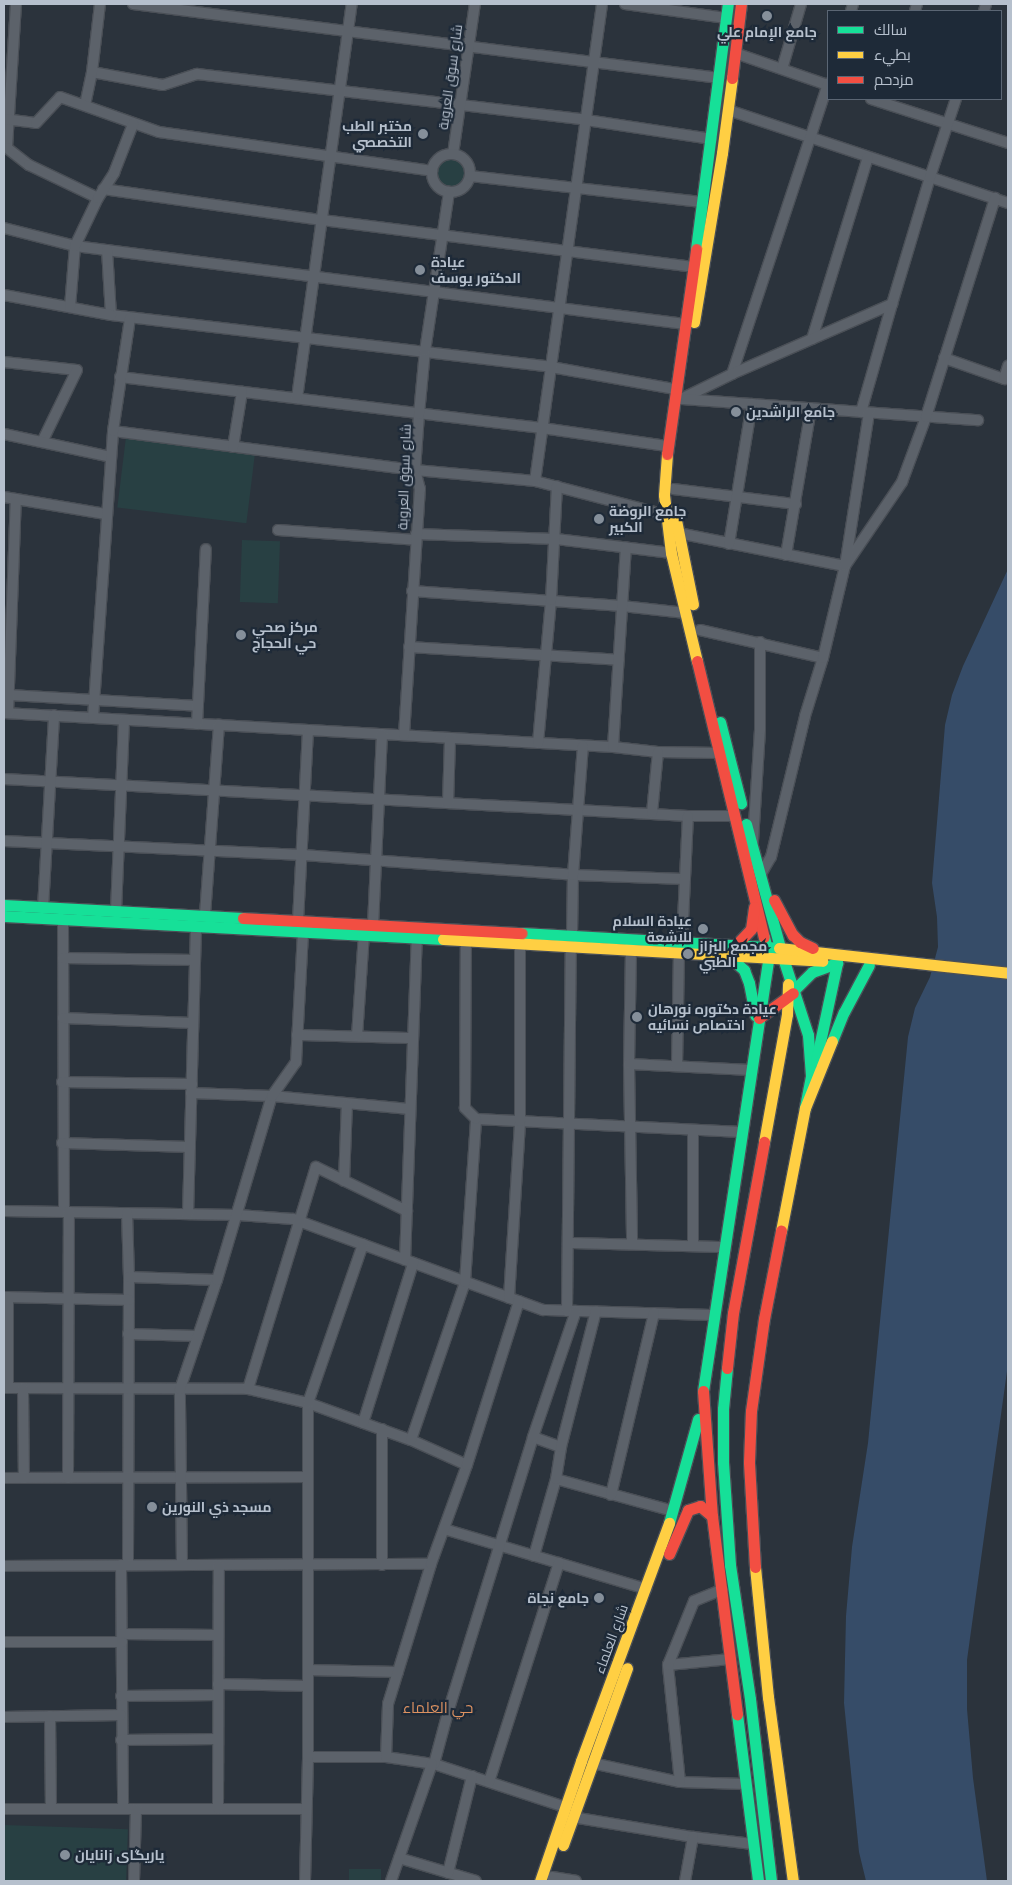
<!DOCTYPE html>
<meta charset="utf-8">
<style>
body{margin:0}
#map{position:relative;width:1012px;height:1885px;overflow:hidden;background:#2b333c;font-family:"Space Grotesk",Cairo,sans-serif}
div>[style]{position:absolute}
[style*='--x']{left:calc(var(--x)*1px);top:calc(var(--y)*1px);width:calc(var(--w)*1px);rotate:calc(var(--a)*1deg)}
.green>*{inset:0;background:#284043;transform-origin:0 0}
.round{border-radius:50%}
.water>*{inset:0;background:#364c68}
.roads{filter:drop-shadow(1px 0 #4a4f56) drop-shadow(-1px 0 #4a4f56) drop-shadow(0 1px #4a4f56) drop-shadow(0 -1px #4a4f56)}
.street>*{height:10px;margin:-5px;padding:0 5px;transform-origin:5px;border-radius:5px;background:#5c626a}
.street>.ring{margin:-5px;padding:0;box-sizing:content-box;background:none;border:10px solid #5c626a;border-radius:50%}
.fast>*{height:11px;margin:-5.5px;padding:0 5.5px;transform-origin:5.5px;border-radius:5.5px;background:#16e098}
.slow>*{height:11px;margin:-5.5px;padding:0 5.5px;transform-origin:5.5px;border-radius:5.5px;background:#ffcf43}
.jam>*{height:11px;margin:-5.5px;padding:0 5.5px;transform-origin:5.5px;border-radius:5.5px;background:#f24e42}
.dots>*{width:14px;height:14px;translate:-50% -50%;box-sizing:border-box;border:2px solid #1e2a38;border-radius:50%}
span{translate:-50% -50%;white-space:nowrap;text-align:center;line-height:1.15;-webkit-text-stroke:4.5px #1e2a38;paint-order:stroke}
.poi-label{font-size:14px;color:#b6c0cd;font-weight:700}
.right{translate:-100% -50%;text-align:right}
.left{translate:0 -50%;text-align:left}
.street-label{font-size:14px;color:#b6c0cd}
.neighbourhood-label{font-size:15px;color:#dd9261}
.frame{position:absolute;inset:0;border:5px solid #b6c0cd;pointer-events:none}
.legend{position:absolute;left:827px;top:10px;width:175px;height:90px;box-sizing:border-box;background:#1e2a38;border:1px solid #5b6674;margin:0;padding:6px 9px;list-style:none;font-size:15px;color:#b6c0cd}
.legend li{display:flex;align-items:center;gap:10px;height:25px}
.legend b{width:25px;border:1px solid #5b6674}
</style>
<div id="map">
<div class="green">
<div class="round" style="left:437px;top:159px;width:28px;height:28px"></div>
<div style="left:126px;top:437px;width:130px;height:71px;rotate:7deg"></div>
<div style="left:242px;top:540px;width:38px;height:62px;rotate:2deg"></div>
<div style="left:4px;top:1825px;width:124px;height:56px;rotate:2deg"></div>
<div style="left:381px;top:1869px;width:12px;height:32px;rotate:90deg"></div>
</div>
<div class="water">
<div style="clip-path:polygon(1008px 569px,1008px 1364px,967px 1660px,967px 1709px,973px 1778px,987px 1881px,866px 1881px,859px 1852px,844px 1703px,846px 1616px,852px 1547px,868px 1443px,908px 1037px,915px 1008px,930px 977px,938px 947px,937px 917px,932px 883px,945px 725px,952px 695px,963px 666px)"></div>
</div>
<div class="roads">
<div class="street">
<div style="--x:16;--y:4;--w:144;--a:93.6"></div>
<div style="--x:7;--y:148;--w:28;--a:38"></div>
<div style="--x:29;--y:165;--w:76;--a:25.6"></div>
<div style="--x:133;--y:4;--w:591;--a:7.2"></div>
<div style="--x:625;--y:4;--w:102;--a:7.9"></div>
<div style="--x:851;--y:11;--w:7;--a:-74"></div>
<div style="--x:915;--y:11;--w:7;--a:-74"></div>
<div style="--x:984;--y:11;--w:7;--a:-74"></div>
<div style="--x:735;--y:53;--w:98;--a:19"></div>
<div style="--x:782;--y:69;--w:68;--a:-73.7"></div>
<div style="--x:92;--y:72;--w:72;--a:10.4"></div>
<div style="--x:163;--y:85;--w:36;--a:-18"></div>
<div style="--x:197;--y:74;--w:392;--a:6.7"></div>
<div style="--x:586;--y:120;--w:127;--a:8.6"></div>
<div style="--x:871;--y:99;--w:144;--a:17.8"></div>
<div style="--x:85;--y:105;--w:34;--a:-78"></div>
<div style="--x:92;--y:72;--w:68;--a:-83.3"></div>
<div style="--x:728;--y:110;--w:295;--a:18.4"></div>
<div style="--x:4;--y:119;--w:32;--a:7"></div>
<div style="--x:36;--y:123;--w:35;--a:-47"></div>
<div style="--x:60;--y:97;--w:105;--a:19.5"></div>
<div style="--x:159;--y:132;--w:276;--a:8.1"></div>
<div style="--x:453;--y:154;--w:152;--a:-81.7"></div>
<div class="ring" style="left:432px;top:154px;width:28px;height:28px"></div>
<div style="--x:470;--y:176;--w:233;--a:6.4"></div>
<div style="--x:103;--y:189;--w:221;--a:8.1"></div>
<div style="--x:322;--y:220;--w:374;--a:7.2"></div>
<div style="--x:4;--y:228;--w:73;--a:14.2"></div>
<div style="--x:75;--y:246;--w:615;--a:7.29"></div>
<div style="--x:107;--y:250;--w:65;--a:86.5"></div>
<div style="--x:111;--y:315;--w:443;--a:6.7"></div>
<div style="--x:551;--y:367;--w:126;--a:10.1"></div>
<div style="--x:4;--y:295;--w:109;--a:10.6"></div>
<div style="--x:70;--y:307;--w:61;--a:-85.3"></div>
<div style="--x:75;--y:246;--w:53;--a:-64.4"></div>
<div style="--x:98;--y:198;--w:30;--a:-57"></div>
<div style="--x:114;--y:173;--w:53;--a:-68.8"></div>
<div style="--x:812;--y:339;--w:190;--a:-72.9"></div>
<div style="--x:944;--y:358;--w:64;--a:19.3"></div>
<div style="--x:1004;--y:379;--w:14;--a:-73"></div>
<div style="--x:4;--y:362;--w:73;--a:6.3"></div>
<div style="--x:77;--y:370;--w:80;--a:115.9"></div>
<div style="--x:732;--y:374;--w:306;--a:-71.7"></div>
<div style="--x:120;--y:377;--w:425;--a:6.9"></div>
<div style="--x:542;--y:428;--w:126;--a:8.2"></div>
<div style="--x:297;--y:398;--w:398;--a:-82.1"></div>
<div style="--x:681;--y:399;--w:57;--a:-26.1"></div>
<div style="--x:732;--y:374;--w:175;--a:-23.6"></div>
<div style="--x:892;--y:304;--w:133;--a:-73.3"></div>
<div style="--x:930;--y:177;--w:82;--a:-71.6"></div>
<div style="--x:682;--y:399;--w:297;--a:4.1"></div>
<div style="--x:861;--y:412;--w:112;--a:-74"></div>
<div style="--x:113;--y:431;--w:305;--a:7.4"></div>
<div style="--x:415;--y:470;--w:121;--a:5.2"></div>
<div style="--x:535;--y:481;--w:135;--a:14.5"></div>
<div style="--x:4;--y:434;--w:109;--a:12.1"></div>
<div style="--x:233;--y:447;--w:56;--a:-80.7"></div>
<div style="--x:535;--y:481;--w:482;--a:-82"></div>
<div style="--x:673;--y:489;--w:124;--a:7"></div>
<div style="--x:4;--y:497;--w:103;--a:9.5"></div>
<div style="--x:278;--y:530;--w:138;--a:4.1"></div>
<div style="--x:678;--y:533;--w:170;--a:11.2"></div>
<div style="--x:845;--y:566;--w:102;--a:-55.8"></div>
<div style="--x:902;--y:482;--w:69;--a:-69.7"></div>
<div style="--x:926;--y:417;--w:230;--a:-72.5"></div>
<div style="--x:416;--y:534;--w:140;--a:2"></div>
<div style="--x:556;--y:539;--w:116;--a:6.9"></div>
<div style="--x:729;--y:544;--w:142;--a:-80.7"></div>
<div style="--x:786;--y:555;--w:149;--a:-80.3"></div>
<div style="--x:412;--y:591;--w:211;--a:4.1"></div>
<div style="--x:622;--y:606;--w:64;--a:6.2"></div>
<div style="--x:700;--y:630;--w:126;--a:12.8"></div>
<div style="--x:409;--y:647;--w:210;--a:3.5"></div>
<div style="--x:9;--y:695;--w:189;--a:3.3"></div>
<div style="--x:4;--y:713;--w:610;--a:3.2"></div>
<div style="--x:613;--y:747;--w:45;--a:6.3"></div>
<div style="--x:658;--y:752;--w:60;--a:1"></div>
<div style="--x:8;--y:713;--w:214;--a:-87.9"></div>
<div style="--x:93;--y:718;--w:288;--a:-86"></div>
<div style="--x:113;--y:431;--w:114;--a:-81.4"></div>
<div style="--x:197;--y:724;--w:175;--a:-87.1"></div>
<div style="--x:404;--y:735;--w:247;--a:-86.3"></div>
<div style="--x:420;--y:489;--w:20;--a:-105"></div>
<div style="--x:415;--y:470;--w:56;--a:-85.9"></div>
<div style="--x:419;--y:414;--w:63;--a:-84.6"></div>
<div style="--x:425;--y:351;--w:161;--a:-81.4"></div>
<div style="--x:538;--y:743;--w:144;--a:-84.8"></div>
<div style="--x:551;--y:600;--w:114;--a:-87"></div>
<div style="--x:613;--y:747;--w:200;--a:-86.3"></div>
<div style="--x:4;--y:779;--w:685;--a:3.1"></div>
<div style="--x:688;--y:816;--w:47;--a:0"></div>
<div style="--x:448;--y:803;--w:65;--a:-88.2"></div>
<div style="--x:652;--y:813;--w:61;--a:-84.4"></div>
<div style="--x:4;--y:841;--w:299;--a:2.7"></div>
<div style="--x:303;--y:855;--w:271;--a:4.2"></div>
<div style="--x:573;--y:875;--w:112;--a:2"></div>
<div style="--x:753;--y:841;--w:112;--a:-86.4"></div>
<div style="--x:760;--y:729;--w:87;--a:-90"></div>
<div style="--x:761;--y:874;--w:20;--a:-60"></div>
<div style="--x:771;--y:857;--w:145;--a:-76.4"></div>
<div style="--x:805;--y:716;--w:61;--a:-72.8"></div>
<div style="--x:823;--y:658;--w:95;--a:-76.6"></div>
<div style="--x:845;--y:566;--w:155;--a:-81.1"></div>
<div style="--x:43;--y:908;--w:193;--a:-86.7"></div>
<div style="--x:116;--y:911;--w:191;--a:-87.6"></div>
<div style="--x:205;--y:915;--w:191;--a:-85.8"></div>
<div style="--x:63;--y:920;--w:292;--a:89.8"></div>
<div style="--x:298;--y:921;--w:191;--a:-87"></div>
<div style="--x:373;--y:925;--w:191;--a:-87.3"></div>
<div style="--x:572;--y:936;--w:61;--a:-89.1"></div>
<div style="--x:573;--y:875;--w:129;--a:-85.6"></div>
<div style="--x:682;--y:942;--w:126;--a:-87.3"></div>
<div style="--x:631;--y:950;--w:114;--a:91"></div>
<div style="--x:629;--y:1064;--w:179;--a:89"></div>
<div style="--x:63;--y:958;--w:132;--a:0.9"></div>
<div style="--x:63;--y:1018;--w:130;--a:2.2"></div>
<div style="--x:297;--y:1035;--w:115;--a:1.5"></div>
<div style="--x:357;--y:1036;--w:102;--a:-86.1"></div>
<div style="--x:629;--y:1064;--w:122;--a:2.8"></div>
<div style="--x:677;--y:1066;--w:114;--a:-89"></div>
<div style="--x:62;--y:1082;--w:130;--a:0.9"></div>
<div style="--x:191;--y:1093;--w:81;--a:2.1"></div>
<div style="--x:272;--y:1096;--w:138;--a:5.4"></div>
<div style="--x:476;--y:1119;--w:266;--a:2.8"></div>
<div style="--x:62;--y:1143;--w:128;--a:1.8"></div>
<div style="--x:344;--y:1181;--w:77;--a:-87.8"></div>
<div style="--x:4;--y:1211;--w:234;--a:1"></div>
<div style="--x:238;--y:1215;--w:55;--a:4.2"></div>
<div style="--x:293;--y:1219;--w:266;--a:20"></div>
<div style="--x:543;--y:1310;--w:171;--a:1.7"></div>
<div style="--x:127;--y:1213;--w:64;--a:88.2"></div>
<div style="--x:129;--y:1277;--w:288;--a:90.2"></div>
<div style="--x:188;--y:1214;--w:288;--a:-88.4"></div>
<div style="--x:568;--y:1243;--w:156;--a:1.5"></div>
<div style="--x:693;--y:1245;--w:114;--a:-90"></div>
<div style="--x:405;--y:1260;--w:323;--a:-87.9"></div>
<div style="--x:129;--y:1277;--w:88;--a:2"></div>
<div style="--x:4;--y:1297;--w:125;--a:1.4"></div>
<div style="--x:8;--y:1297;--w:91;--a:90"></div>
<div style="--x:509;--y:1298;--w:177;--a:-86.4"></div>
<div style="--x:520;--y:1121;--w:178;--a:-90"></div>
<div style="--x:567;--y:1311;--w:365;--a:-89.4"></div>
<div style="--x:128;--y:1334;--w:70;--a:1.6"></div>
<div style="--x:4;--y:1388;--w:244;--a:0.2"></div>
<div style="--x:248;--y:1389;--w:62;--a:13.1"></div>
<div style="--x:308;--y:1403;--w:109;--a:19.8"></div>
<div style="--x:411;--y:1440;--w:61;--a:24.1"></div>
<div style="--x:23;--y:1388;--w:90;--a:89.4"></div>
<div style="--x:248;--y:1389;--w:232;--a:-73"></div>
<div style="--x:316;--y:1167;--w:101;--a:25.8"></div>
<div style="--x:363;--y:1423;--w:168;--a:-72.6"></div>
<div style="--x:533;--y:1437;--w:30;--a:20"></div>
<div style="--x:411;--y:1440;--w:167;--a:-71.1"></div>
<div style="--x:465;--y:1282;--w:163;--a:-86.1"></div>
<div style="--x:476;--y:1119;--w:16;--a:-135"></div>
<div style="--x:465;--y:1108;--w:168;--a:-89.7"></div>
<div style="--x:4;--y:1478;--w:304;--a:-0.2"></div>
<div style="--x:68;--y:1478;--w:266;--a:-89.8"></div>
<div style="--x:556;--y:1479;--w:121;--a:15.3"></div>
<div style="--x:611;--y:1495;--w:187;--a:-76.7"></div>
<div style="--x:444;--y:1529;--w:211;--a:16.5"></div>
<div style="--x:534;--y:1556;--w:80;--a:-74.1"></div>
<div style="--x:556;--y:1479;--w:32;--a:-81"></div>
<div style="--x:561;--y:1447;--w:140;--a:-75.6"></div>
<div style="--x:121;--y:1565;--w:244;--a:89.5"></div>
<div style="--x:182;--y:1565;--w:176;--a:-90.7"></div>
<div style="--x:180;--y:1389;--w:115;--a:-71.3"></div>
<div style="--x:217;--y:1280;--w:192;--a:-73.4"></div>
<div style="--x:272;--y:1096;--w:42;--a:-54.8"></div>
<div style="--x:296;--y:1062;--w:130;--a:-86.9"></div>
<div style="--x:382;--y:1565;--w:136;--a:-90"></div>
<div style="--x:4;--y:1566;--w:427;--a:-0.3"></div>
<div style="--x:122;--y:1634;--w:96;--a:0.6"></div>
<div style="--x:4;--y:1642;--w:118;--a:0"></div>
<div style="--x:668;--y:1665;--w:63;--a:-5.4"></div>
<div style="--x:308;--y:1670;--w:90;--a:1.3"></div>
<div style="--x:218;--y:1684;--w:90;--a:1.3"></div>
<div style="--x:121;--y:1696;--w:97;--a:-0.6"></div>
<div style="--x:50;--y:1716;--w:93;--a:89.4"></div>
<div style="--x:4;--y:1717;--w:117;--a:-1"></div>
<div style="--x:121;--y:1740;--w:97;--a:-0.6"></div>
<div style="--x:308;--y:1757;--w:78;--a:0"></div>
<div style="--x:386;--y:1757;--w:49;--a:8.3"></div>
<div style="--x:434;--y:1764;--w:138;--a:18.2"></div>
<div style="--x:386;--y:1757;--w:53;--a:-87.8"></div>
<div style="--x:388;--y:1704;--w:146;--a:-72.9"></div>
<div style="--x:431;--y:1564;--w:105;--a:-70"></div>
<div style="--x:467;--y:1465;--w:172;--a:-72.4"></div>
<div style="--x:592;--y:1763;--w:90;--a:12.2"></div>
<div style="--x:680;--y:1782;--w:65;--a:1.8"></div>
<div style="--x:434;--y:1764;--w:54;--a:-74.9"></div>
<div style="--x:448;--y:1712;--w:288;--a:-72.8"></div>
<div style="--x:533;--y:1437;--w:133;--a:-71.2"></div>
<div style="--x:489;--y:1782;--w:230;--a:-72.3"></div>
<div style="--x:680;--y:1782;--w:118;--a:-95.9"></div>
<div style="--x:668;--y:1665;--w:69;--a:-67.9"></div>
<div style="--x:694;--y:1601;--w:31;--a:-22"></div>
<div style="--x:4;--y:1809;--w:302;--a:0"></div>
<div style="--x:218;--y:1809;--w:244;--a:-89.8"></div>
<div style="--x:572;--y:1817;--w:123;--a:9.4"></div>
<div style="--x:693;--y:1837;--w:60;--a:6.7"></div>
<div style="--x:399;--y:1858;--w:80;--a:16.6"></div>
<div style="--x:448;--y:1873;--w:100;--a:-76.1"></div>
<div style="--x:552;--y:1877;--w:24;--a:9"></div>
<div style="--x:134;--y:1881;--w:72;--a:-88.4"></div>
<div style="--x:305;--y:1881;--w:124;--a:-88.6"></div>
<div style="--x:308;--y:1757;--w:354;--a:-90"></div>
<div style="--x:308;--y:1403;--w:168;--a:-70.9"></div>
<div style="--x:391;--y:1881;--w:124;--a:-70.7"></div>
<div style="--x:685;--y:1881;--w:45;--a:-79.7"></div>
</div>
<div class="fast">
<div style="--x:696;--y:249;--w:247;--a:-82.6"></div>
<div style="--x:720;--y:722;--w:84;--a:75.5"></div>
<div style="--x:746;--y:824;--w:139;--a:74.6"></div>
<div style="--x:783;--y:958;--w:81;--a:72"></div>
<div style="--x:808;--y:1035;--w:41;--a:85.8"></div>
<div style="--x:811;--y:1076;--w:33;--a:101"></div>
<div style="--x:4;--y:905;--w:239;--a:3.1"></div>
<div style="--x:4;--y:916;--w:440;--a:3"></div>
<div style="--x:522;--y:933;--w:257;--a:3.3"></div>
<div style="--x:727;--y:955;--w:23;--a:41"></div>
<div style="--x:744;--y:970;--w:14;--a:69"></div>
<div style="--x:749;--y:983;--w:33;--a:79"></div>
<div style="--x:794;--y:990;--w:25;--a:-45"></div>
<div style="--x:812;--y:972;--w:27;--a:-20"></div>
<div style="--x:837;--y:963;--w:100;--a:102.1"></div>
<div style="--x:832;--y:1041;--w:31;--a:-68"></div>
<div style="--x:844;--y:1012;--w:53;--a:-62"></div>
<div style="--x:727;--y:1368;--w:41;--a:95.6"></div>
<div style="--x:723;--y:1409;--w:53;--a:90"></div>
<div style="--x:723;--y:1462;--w:103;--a:86.1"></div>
<div style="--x:730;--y:1565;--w:135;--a:81.5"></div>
<div style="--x:750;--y:1699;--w:183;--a:83.4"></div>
<div style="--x:703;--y:1391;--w:439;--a:-81.4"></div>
<div style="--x:769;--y:957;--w:21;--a:-104"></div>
<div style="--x:669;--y:1523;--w:108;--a:-74.4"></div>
<div style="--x:737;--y:1714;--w:168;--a:82.8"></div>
</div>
<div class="slow">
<div style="--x:694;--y:322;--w:171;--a:-80.6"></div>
<div style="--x:722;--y:153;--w:76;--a:-82.4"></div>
<div style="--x:667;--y:454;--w:41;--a:94.2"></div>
<div style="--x:664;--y:495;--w:58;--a:83.1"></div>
<div style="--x:671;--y:553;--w:111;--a:76.5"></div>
<div style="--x:675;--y:515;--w:91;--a:78.6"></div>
<div style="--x:443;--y:939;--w:380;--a:3.3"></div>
<div style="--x:779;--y:948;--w:230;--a:6.2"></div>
<div style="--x:764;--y:1142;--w:130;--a:-79.8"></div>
<div style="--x:787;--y:1014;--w:30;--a:-88"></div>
<div style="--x:781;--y:1231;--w:125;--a:-79"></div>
<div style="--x:805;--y:1108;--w:72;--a:-68.1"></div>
<div style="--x:755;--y:1567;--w:131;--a:84.3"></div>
<div style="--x:768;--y:1697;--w:186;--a:82.3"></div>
<div style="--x:563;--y:1845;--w:188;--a:-70.1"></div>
<div style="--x:540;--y:1881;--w:127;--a:-71.1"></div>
<div style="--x:581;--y:1761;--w:254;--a:-69.7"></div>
</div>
<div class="jam">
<div style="--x:732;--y:78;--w:75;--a:-83.1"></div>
<div style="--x:667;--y:454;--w:207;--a:-81.9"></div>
<div style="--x:697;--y:661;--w:284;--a:76.4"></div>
<div style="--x:774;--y:900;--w:40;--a:62"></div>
<div style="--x:793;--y:935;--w:10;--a:45"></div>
<div style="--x:800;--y:942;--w:14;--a:25"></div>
<div style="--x:243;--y:918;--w:279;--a:3.1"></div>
<div style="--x:737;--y:944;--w:21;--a:-47"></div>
<div style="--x:751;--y:929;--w:22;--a:-82"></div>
<div style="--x:759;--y:1018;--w:42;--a:-36.3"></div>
<div style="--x:727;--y:1368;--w:55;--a:-83.8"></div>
<div style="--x:733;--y:1313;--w:174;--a:-79.7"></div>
<div style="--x:703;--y:1391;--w:125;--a:85.9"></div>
<div style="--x:712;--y:1516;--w:200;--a:82.8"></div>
<div style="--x:669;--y:1554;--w:48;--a:-66.6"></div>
<div style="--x:688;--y:1510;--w:13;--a:-18"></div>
<div style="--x:700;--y:1506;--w:16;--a:40"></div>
<div style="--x:755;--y:1567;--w:105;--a:-93.3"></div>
<div style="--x:749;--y:1462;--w:51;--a:-87.8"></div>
<div style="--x:751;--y:1411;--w:93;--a:-82"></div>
<div style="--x:764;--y:1319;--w:90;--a:-79.1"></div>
</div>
</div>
<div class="dots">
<div style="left:767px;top:16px;background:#858f9a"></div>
<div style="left:423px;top:134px;background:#858f9a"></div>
<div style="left:420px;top:270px;background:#858f9a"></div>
<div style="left:736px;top:412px;background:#858f9a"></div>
<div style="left:599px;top:519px;background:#858f9a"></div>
<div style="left:241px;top:635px;background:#858f9a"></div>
<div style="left:703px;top:929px;background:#858f9a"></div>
<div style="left:688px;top:954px;background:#858f9a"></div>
<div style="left:637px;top:1017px;background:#858f9a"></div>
<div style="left:152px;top:1507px;background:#858f9a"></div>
<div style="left:599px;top:1598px;background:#858f9a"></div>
<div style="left:65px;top:1855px;background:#858f9a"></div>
</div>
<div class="poi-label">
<span style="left:767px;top:32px">جامع الإمام علي</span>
<span class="right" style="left:412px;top:134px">مختبر الطب<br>التخصصي</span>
<span class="left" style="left:431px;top:270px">عيادة<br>الدكتور يوسف</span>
<span class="left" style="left:746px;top:412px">جامع الراشدين</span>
<span class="left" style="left:609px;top:519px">جامع الروضة<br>الكبير</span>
<span class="left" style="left:252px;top:635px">مركز صحي<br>حي الحجاج</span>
<span class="right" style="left:692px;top:929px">عيادة السلام<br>للاشعة</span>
<span class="left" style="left:699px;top:954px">مجمع البزاز<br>الطبي</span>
<span class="left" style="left:648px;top:1017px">عيادة دكتوره نورهان<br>اختصاص نسائيه</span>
<span class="left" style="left:162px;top:1507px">مسجد ذي النورين</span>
<span class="right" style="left:589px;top:1598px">جامع نجاة</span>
<span class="left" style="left:75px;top:1855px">یاریگای زانایان</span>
</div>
<div class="street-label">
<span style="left:450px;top:77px;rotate:-82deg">شارع سوق العروبة</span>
<span style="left:404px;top:477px;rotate:-88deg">شارع سوق العروبة</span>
<span style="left:611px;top:1639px;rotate:-70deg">شارع العلماء</span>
</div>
<div class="neighbourhood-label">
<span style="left:438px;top:1708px">حي العلماء</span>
</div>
<div class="frame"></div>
<ul class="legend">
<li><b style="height:6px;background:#16e098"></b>سالك</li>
<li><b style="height:6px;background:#ffcf43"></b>بطيء</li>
<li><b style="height:6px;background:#f24e42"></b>مزدحم</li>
</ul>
</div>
